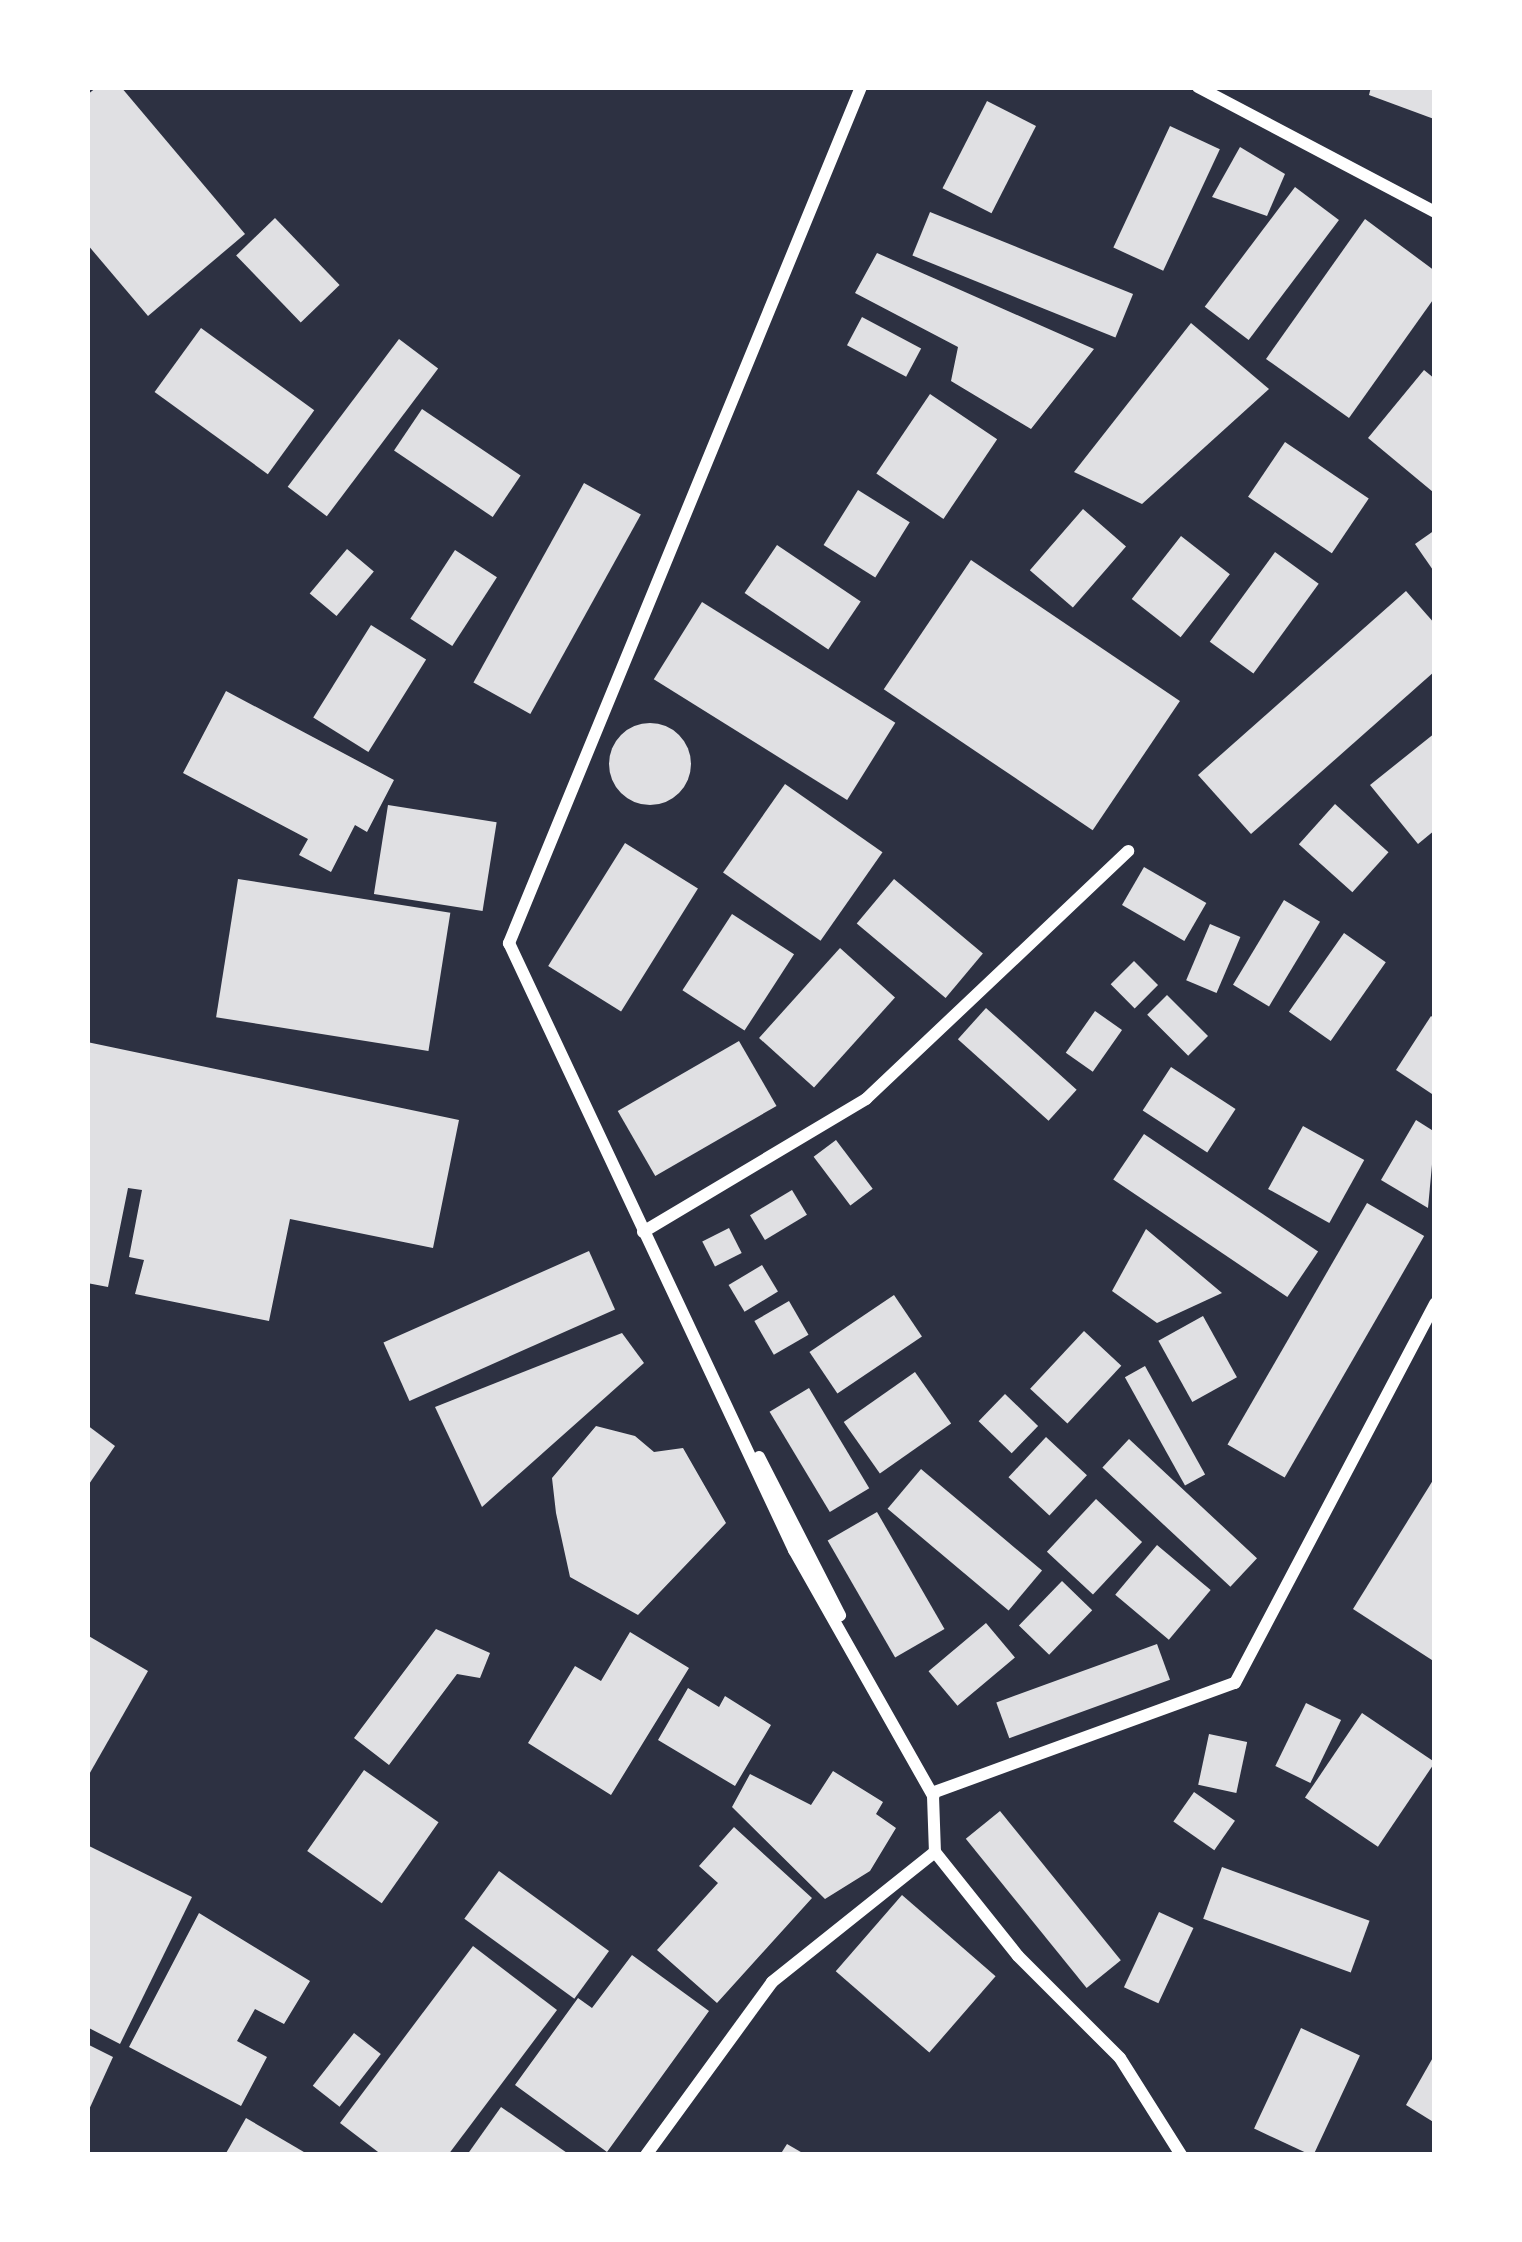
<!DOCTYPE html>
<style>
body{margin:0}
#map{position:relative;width:1522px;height:2242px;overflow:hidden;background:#2d3142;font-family:"Roboto Condensed",sans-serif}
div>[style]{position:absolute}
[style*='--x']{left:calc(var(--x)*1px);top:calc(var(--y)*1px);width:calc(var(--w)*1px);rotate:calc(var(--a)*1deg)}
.building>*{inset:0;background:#e0e0e3;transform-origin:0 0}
.round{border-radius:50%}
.minor>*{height:12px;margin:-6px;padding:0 6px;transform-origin:6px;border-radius:6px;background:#fff}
span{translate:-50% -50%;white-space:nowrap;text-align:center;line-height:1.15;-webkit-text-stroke:10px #fff;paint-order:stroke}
.frame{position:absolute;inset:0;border:90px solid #fff;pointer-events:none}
</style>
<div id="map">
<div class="building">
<div style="clip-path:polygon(97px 87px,121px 87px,245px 234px,148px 316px,87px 244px,87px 95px)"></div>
<div style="clip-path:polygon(1371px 87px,1435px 87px,1434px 119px,1369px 95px)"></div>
<div style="left:987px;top:101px;width:55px;height:98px;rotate:27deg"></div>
<div style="left:1170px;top:126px;width:55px;height:134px;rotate:25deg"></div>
<div style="clip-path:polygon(1240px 147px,1285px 174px,1267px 216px,1212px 197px)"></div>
<div style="left:1295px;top:187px;width:55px;height:150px;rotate:37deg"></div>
<div style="left:930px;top:212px;width:219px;height:47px;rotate:22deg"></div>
<div style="left:275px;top:218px;width:93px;height:54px;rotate:46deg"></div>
<div style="clip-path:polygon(1365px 219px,1435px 271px,1435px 297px,1349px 418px,1266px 359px)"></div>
<div style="clip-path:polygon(877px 253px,1094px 349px,1031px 429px,951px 381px,958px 347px,855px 293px)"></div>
<div style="left:862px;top:317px;width:67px;height:32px;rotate:28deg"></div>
<div style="clip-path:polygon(1191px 323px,1269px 389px,1142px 504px,1074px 472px)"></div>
<div style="left:201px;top:328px;width:140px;height:79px;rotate:36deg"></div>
<div style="left:399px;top:339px;width:49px;height:185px;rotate:37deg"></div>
<div style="clip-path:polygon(1424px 370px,1435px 379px,1433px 492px,1368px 438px)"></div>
<div style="left:930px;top:394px;width:81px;height:96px;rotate:34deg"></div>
<div style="left:422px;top:409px;width:119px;height:50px;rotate:34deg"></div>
<div style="left:1285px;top:442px;width:101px;height:66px;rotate:34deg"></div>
<div style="left:584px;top:483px;width:65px;height:228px;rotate:29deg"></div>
<div style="left:858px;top:490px;width:61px;height:65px;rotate:32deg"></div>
<div style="left:1083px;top:509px;width:57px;height:81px;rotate:41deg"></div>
<div style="clip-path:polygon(1435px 530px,1435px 573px,1415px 544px)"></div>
<div style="left:1181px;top:536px;width:62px;height:80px;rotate:38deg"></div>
<div style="left:777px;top:545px;width:101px;height:58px;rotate:34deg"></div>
<div style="left:347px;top:549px;width:35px;height:58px;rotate:40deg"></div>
<div style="left:455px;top:550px;width:50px;height:82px;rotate:33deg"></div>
<div style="left:1275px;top:552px;width:54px;height:111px;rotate:36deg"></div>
<div style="left:971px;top:560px;width:252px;height:156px;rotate:34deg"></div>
<div style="clip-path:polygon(1406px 591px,1435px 624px,1435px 671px,1251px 834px,1198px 775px)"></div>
<div style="left:702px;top:602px;width:228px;height:91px;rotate:32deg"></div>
<div style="left:371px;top:625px;width:65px;height:109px;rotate:32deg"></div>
<div style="clip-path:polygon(226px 691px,394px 780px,367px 832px,355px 825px,331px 872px,299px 855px,308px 839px,183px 773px)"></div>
<div class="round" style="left:609px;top:723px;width:82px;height:82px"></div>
<div style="clip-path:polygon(1435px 733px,1435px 830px,1418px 844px,1370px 785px)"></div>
<div style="left:785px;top:784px;width:119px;height:108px;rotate:35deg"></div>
<div style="left:1335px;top:804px;width:72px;height:54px;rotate:42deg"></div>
<div style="left:388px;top:805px;width:110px;height:90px;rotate:9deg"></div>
<div style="left:625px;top:843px;width:86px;height:145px;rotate:32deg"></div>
<div style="left:1144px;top:867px;width:72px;height:44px;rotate:30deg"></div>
<div style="left:238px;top:879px;width:215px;height:140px;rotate:9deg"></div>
<div style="left:894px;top:879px;width:116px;height:58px;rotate:40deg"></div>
<div style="left:1284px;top:900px;width:42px;height:99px;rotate:31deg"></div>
<div style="left:732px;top:914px;width:74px;height:91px;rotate:33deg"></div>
<div style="left:1210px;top:924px;width:33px;height:61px;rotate:23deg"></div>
<div style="left:1344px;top:933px;width:51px;height:96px;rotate:35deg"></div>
<div style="left:840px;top:948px;width:74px;height:121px;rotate:42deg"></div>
<div style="left:1134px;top:961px;width:34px;height:33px;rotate:45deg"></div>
<div style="left:1167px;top:995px;width:58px;height:28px;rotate:45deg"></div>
<div style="left:986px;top:1008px;width:122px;height:42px;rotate:42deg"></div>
<div style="left:1095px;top:1011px;width:33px;height:51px;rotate:35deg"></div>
<div style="clip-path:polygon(1431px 1016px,1435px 1019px,1435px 1096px,1396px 1070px)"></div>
<div style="left:739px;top:1041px;width:75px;height:140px;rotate:60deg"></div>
<div style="clip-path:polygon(87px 1042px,459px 1120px,433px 1248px,290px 1219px,269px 1321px,135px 1294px,144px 1260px,129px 1257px,142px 1190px,128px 1188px,108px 1287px,87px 1283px)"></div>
<div style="left:1171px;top:1067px;width:77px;height:52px;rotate:33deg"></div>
<div style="clip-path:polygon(1416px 1120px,1435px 1132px,1428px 1208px,1381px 1180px)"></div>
<div style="left:1303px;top:1126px;width:70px;height:72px;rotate:29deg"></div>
<div style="left:1144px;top:1134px;width:210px;height:55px;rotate:34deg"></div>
<div style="left:836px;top:1140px;width:61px;height:28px;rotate:53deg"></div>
<div style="left:792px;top:1190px;width:29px;height:49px;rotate:59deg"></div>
<div style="left:1367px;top:1203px;width:66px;height:279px;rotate:30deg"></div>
<div style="left:729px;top:1228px;width:28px;height:30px;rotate:63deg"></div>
<div style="clip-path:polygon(1146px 1229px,1222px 1293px,1157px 1323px,1112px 1291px)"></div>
<div style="left:589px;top:1251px;width:64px;height:225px;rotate:66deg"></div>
<div style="left:762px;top:1265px;width:31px;height:39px;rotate:59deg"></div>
<div style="left:894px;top:1295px;width:50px;height:102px;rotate:56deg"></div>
<div style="left:789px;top:1301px;width:39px;height:40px;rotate:60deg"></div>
<div style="left:1203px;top:1316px;width:70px;height:51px;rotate:61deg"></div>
<div style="left:1084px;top:1331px;width:51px;height:79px;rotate:43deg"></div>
<div style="clip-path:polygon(622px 1333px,644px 1363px,482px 1507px,435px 1407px)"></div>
<div style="left:1145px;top:1366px;width:124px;height:23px;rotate:61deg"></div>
<div style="left:915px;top:1372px;width:63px;height:87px;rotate:55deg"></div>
<div style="left:809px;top:1388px;width:117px;height:46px;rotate:59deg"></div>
<div style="left:1005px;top:1394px;width:46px;height:38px;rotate:44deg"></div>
<div style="clip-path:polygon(87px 1425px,115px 1446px,87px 1487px)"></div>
<div style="clip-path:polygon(596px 1426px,635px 1436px,654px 1452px,683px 1448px,726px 1523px,638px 1615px,570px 1577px,556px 1513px,552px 1478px)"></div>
<div style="left:1046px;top:1437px;width:56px;height:55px;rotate:43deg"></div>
<div style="left:1129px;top:1439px;width:175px;height:39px;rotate:43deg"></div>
<div style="left:921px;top:1469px;width:158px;height:52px;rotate:40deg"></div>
<div style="clip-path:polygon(1435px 1477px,1435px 1662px,1353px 1609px)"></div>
<div style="left:1096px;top:1499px;width:63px;height:72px;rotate:43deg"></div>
<div style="left:877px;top:1512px;width:135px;height:57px;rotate:60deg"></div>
<div style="left:1157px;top:1545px;width:70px;height:65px;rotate:40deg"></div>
<div style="left:1062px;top:1581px;width:42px;height:62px;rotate:44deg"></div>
<div style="left:986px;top:1623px;width:45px;height:75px;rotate:50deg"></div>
<div style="clip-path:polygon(436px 1629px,490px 1653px,480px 1678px,457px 1674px,389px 1765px,354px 1738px)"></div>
<div style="clip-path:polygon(630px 1632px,689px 1668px,611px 1795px,528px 1743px,575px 1666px,601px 1681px)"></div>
<div style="clip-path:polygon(87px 1635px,148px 1671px,87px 1778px)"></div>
<div style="left:1157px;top:1644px;width:38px;height:171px;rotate:70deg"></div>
<div style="clip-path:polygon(688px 1688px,719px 1707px,725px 1696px,771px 1725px,735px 1786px,658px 1740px)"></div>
<div style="left:1306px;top:1703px;width:39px;height:70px;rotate:26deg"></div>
<div style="left:1362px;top:1713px;width:88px;height:102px;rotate:34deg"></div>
<div style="left:1209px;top:1734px;width:39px;height:52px;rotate:12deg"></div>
<div style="left:364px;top:1770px;width:91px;height:99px;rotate:35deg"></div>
<div style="clip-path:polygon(833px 1771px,883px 1802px,876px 1814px,896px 1828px,870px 1871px,825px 1899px,732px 1807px,750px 1774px,811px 1805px)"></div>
<div style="left:1194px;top:1792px;width:50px;height:36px;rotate:35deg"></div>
<div style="left:1000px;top:1811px;width:192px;height:44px;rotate:51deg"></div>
<div style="clip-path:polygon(734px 1827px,812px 1898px,717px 2003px,657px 1950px,718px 1883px,699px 1866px)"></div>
<div style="clip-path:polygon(87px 1845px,192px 1897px,120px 2044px,87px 2027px)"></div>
<div style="left:1222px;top:1867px;width:157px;height:55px;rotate:20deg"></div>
<div style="left:499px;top:1871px;width:136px;height:59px;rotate:36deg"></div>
<div style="left:902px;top:1895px;width:124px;height:101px;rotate:41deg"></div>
<div style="left:1159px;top:1912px;width:38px;height:83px;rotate:25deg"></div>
<div style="clip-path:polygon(199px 1913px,310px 1981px,284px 2024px,255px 2009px,237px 2041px,267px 2057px,241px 2106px,129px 2047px)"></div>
<div style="clip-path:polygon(473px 1946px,557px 2010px,448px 2155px,382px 2155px,340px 2123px)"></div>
<div style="clip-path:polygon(632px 1955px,709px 2011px,607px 2152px,515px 2085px,578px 1998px,592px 2008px)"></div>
<div style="left:1301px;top:2028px;width:65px;height:111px;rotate:25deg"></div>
<div style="left:354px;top:2033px;width:34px;height:67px;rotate:38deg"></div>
<div style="clip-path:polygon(87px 2044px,113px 2057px,87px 2114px)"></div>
<div style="clip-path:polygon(1435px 2054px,1435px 2123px,1406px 2105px)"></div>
<div style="clip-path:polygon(501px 2107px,570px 2155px,467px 2155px)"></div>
<div style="clip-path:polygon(246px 2118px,309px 2155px,225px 2155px)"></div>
<div style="clip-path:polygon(787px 2144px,806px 2155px,780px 2155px)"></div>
</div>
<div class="minor">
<div style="--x:861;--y:87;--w:926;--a:112.35"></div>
<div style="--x:509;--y:943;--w:671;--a:64.85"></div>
<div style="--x:794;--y:1550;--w:283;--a:60.5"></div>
<div style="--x:933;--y:1796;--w:56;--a:88"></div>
<div style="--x:935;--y:1852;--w:133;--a:51.4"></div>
<div style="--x:1018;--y:1956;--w:144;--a:45"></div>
<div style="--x:1120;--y:2058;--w:115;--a:57.8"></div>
<div style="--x:1198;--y:87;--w:268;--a:27.8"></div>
<div style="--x:643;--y:1232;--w:260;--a:-30.8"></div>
<div style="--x:866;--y:1099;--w:361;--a:-43.4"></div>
<div style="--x:759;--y:1457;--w:178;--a:62.9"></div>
<div style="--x:932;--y:1793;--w:322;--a:-20"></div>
<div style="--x:1235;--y:1683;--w:429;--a:-62.2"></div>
<div style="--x:646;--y:2155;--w:214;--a:-53.9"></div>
<div style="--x:772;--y:1982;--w:208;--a:-38.6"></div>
</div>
<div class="frame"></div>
</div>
